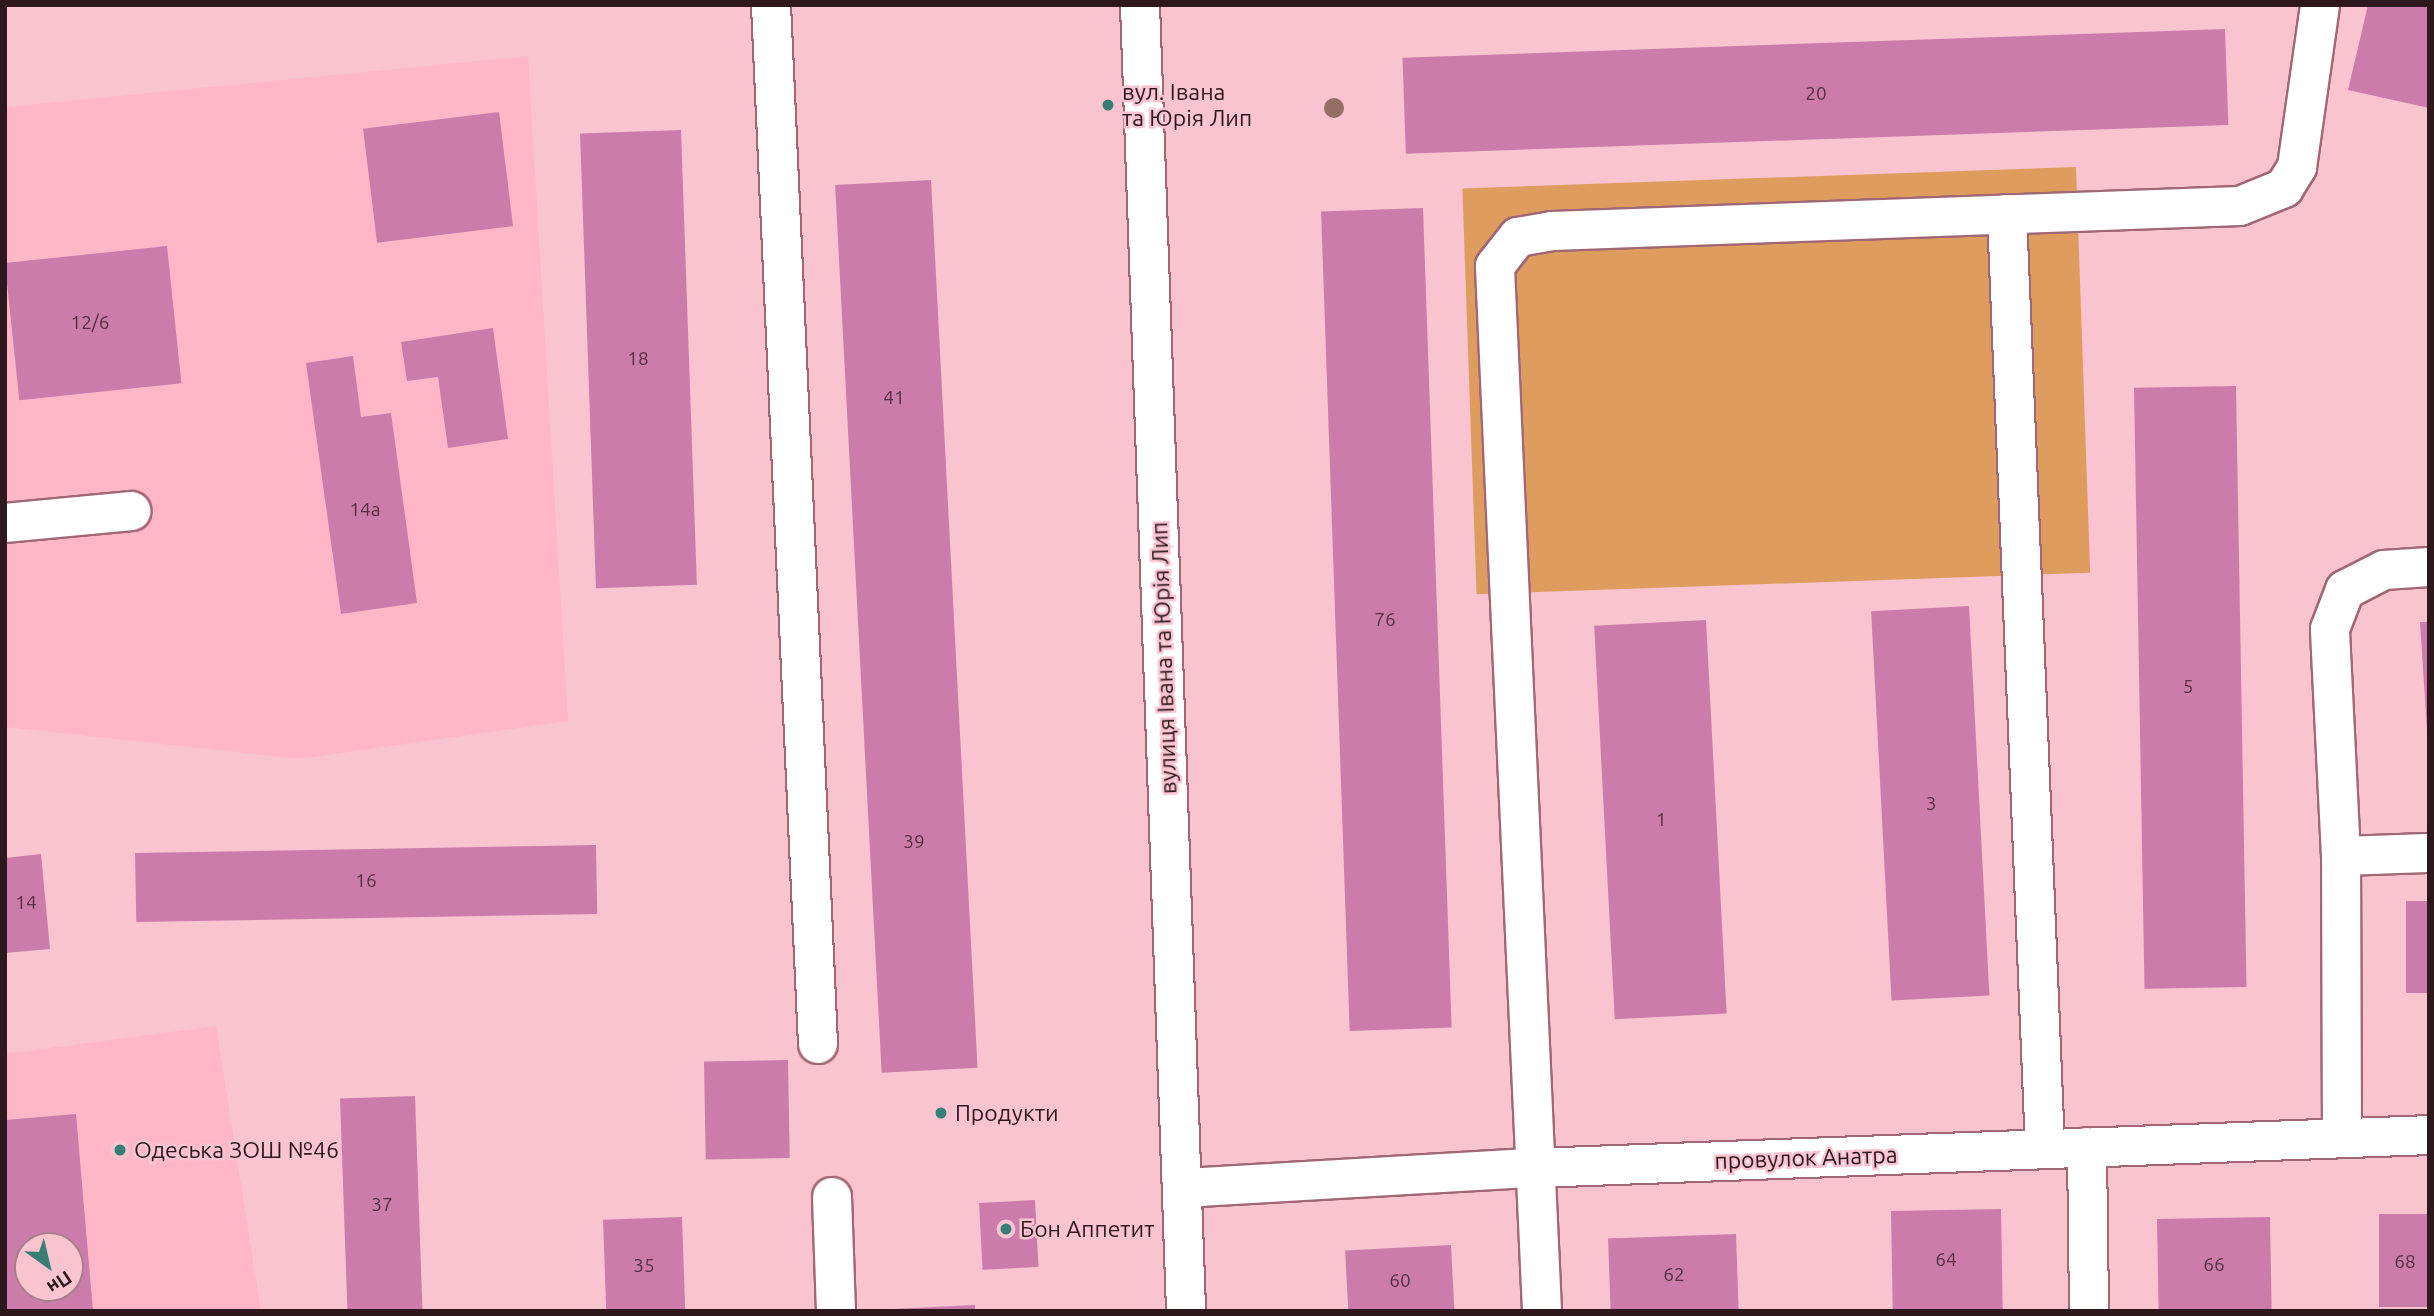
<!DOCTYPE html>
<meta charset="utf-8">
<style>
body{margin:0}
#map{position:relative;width:2434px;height:1316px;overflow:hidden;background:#f9c4d0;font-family:Ubuntu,sans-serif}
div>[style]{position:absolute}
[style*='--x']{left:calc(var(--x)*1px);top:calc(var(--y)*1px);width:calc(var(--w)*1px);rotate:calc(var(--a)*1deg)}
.built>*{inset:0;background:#ffb6c7}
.green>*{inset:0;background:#de9d5e;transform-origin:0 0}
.building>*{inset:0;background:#cb7cab;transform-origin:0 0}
.roads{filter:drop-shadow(2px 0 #a16775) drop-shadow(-2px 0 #a16775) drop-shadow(0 2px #a16775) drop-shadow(0 -2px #a16775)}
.minor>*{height:38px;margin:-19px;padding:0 19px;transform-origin:19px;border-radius:19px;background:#fff}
.trees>*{width:20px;height:20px;margin:-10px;border-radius:50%;background:#946d63}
.dots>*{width:19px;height:19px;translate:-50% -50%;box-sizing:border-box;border:4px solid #f9c4d0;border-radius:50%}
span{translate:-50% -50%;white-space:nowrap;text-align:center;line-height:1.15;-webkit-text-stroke:5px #f9c4d0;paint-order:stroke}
.number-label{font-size:19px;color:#553040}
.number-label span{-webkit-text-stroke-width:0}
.poi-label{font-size:23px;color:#2e171d}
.left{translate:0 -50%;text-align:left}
.street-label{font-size:23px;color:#2e171d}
.frame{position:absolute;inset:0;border:7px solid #2e171d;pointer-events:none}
.north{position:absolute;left:14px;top:1232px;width:70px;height:70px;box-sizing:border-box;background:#f9c4d0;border:2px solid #a87f88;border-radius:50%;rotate:146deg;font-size:19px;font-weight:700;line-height:28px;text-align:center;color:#2e171d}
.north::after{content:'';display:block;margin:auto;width:24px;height:32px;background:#387e75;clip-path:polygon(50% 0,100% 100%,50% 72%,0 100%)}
</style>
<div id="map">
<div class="built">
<div style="clip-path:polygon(528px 56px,568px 721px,299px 759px,5px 727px,5px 107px)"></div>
<div style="clip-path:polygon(evenodd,216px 1026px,261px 1311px,5px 1311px,5px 1054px,216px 1026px,28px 1246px,70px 1246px,70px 1288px,28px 1288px,28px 1246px)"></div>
</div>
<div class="green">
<div style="left:2076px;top:167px;width:406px;height:614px;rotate:88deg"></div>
</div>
<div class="building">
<div style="clip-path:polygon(2368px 5px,2429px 5px,2429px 108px,2348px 90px)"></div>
<div style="left:2225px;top:29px;width:96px;height:823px;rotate:88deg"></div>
<div style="left:499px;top:112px;width:115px;height:137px;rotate:83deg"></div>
<div style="left:681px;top:130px;width:455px;height:101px;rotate:88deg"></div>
<div style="left:931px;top:180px;width:889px;height:96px;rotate:87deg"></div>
<div style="left:1423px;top:208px;width:820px;height:102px;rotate:88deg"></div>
<div style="left:167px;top:246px;width:138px;height:163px;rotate:84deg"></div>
<div style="clip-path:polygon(493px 328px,508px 439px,448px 448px,438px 377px,407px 381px,401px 342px)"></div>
<div style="clip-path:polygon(353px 356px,361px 417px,391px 413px,417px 603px,341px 614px,306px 363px)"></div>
<div style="left:2236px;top:386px;width:601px;height:102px;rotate:89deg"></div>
<div style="left:1969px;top:606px;width:390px;height:98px;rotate:87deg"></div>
<div style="left:1706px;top:620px;width:394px;height:112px;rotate:87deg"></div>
<div style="clip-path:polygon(2420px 622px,2429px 622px,2429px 730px,2427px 730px)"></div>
<div style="left:596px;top:845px;width:69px;height:461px;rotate:89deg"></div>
<div style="clip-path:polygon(41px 854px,50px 949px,5px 953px,5px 858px)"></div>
<div style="left:2406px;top:901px;width:23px;height:92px"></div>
<div style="left:788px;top:1060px;width:98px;height:84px;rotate:89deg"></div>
<div style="left:415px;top:1096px;width:215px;height:75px;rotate:88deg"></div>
<div style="clip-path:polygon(evenodd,76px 1114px,93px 1311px,5px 1311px,5px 1120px,76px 1114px,28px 1246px,70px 1246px,70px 1288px,28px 1288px,28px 1246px)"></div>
<div style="left:1035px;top:1200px;width:67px;height:56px;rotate:87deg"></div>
<div style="left:2001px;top:1209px;width:102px;height:110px;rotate:89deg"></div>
<div style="left:2429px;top:1214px;width:93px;height:50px;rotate:90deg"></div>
<div style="left:682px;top:1217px;width:94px;height:79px;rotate:88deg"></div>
<div style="left:2270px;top:1217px;width:94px;height:113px;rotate:89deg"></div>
<div style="left:1736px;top:1234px;width:77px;height:128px;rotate:88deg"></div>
<div style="left:1451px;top:1245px;width:66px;height:106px;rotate:87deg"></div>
<div style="clip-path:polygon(975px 1305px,975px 1311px,894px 1311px,894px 1309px)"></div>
</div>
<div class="roads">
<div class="minor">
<div style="--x:771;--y:5;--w:1040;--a:87.41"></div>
<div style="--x:1140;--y:5;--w:1307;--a:87.98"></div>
<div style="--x:2007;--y:214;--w:936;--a:87.67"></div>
<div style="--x:5;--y:523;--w:127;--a:-5.4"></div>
<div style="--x:2341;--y:856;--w:88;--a:-2"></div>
<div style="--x:2342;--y:1138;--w:282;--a:-90.2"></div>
<div style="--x:2341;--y:856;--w:227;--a:-92.8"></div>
<div style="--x:2330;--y:629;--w:42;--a:-69"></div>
<div style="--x:2345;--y:590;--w:44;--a:-27.1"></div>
<div style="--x:2384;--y:570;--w:45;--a:-3.8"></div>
<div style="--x:2087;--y:1147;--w:164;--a:89.3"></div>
<div style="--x:1183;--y:1188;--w:353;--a:-3.3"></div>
<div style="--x:1535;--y:1168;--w:895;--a:-2.11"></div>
<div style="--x:832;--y:1197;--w:114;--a:88"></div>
<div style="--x:1542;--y:1311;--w:1046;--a:-92.58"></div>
<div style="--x:1495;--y:266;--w:37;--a:-52"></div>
<div style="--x:1518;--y:237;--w:35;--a:-10"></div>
<div style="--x:1552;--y:231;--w:688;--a:-2.08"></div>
<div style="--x:2240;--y:206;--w:48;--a:-22.2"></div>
<div style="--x:2284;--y:188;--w:25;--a:-58"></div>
<div style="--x:2297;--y:167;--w:164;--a:-81.9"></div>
</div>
</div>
<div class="trees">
<div style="left:1334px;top:108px"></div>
</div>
<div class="dots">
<div style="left:1108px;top:105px;background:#387e75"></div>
<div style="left:941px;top:1113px;background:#387e75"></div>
<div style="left:120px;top:1150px;background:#387e75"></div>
<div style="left:1006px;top:1229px;background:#387e75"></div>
</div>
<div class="number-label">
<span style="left:1816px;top:94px">20</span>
<span style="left:90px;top:323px">12/6</span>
<span style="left:638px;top:359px">18</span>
<span style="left:894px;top:398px">41</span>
<span style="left:365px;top:510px">14а</span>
<span style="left:1385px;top:620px">76</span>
<span style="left:2188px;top:687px">5</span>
<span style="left:1931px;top:804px">3</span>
<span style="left:1661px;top:820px">1</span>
<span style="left:914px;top:842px">39</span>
<span style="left:366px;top:881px">16</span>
<span style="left:26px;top:903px">14</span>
<span style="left:382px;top:1205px">37</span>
<span style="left:1946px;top:1260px">64</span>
<span style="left:2405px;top:1262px">68</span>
<span style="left:2214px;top:1265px">66</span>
<span style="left:644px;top:1266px">35</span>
<span style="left:1674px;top:1275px">62</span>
<span style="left:1400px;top:1281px">60</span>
</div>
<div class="poi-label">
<span class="left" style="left:1122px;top:105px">вул. Івана<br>та Юрія Лип</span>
<span class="left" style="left:955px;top:1113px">Продукти</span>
<span class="left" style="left:134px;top:1150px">Одеська ЗОШ №46</span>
<span class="left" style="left:1020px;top:1229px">Бон Аппетит</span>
</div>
<div class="street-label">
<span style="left:1164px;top:658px;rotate:-92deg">вулиця Івана та Юрія Лип</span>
<span style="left:1806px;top:1158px;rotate:-2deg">провулок Анатра</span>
</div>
<div class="frame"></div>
<div class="north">Пн</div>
</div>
